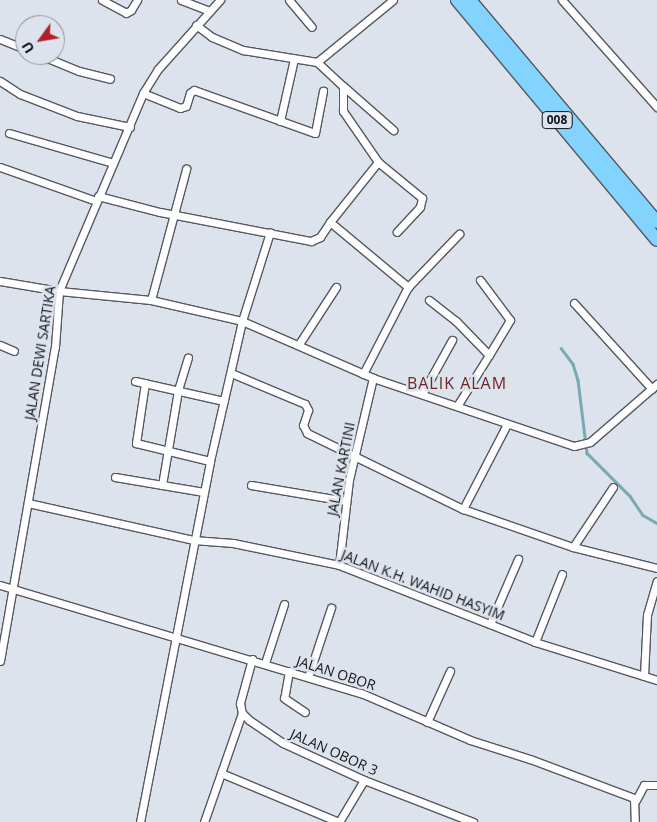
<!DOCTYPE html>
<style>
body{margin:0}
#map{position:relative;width:657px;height:822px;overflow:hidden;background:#dde3ec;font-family:"Open Sans",sans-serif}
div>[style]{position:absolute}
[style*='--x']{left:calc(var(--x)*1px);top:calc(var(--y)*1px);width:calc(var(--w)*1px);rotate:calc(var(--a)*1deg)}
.stream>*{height:2.5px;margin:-1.25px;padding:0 1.25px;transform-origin:1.25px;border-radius:1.25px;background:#79aab1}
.roads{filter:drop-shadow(1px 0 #545961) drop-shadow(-1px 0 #545961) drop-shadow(0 1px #545961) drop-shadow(0 -1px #545961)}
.street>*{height:7px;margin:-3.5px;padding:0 3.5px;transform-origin:3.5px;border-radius:3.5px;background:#fff}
.highway>*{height:12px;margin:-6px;padding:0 6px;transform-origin:6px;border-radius:6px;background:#82d3fe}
span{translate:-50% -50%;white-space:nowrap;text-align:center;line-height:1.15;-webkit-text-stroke:5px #dde3ec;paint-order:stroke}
.shield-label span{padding:1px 4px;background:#dde3ec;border:1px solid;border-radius:4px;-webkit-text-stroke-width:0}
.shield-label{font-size:12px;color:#121417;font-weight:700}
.street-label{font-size:14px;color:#121417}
.quarter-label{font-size:16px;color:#6c2625;letter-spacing:1px}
.north{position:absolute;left:15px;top:15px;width:50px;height:50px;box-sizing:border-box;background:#dde3ec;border:1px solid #8c9097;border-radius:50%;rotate:238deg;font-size:14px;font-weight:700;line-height:20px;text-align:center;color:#121417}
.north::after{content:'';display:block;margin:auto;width:18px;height:22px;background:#b12028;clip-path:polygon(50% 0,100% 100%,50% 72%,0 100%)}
</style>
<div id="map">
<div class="stream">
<div style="--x:561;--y:348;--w:20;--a:53"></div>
<div style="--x:573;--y:364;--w:17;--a:73"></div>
<div style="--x:578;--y:380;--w:74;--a:83"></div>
<div style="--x:587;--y:453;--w:61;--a:45"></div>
<div style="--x:630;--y:496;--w:23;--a:56"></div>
<div style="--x:643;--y:515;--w:16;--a:30"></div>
</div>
<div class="roads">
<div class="street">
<div style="--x:102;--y:0;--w:27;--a:28"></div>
<div style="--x:126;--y:13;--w:6;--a:-31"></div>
<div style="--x:131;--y:10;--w:12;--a:-59"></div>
<div style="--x:181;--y:0;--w:30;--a:21"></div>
<div style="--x:289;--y:0;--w:35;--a:50"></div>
<div style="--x:562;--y:0;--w:143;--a:48.4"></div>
<div style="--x:196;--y:25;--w:20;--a:37"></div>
<div style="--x:212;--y:37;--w:34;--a:23"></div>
<div style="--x:243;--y:50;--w:75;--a:9.2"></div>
<div style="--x:317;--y:62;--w:35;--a:43"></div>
<div style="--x:343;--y:86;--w:25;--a:90"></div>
<div style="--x:343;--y:111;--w:62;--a:55.5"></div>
<div style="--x:0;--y:39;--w:27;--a:22"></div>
<div style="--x:40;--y:55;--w:42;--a:22.3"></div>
<div style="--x:79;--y:71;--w:32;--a:14"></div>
<div style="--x:317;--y:62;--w:98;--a:-39.2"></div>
<div style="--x:0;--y:81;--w:24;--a:33"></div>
<div style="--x:20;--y:94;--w:61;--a:21.1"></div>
<div style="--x:77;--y:116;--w:54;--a:11.7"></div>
<div style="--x:343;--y:86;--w:67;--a:41.3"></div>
<div style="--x:143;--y:93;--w:40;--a:22"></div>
<div style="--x:180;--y:108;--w:6;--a:-18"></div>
<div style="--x:186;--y:106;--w:14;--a:-73"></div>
<div style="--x:190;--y:93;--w:5;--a:-37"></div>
<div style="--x:194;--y:90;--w:128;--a:19.6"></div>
<div style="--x:315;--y:133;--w:43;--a:-79.2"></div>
<div style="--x:280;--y:121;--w:64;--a:-77.3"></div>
<div style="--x:9;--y:133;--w:108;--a:16.1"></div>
<div style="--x:0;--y:167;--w:102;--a:19.5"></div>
<div style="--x:98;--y:196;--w:64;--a:14.5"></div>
<div style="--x:160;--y:212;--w:154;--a:10.9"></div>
<div style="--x:311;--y:241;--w:10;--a:-24"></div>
<div style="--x:320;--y:237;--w:18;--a:-56"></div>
<div style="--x:330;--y:222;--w:102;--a:39.8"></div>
<div style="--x:330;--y:222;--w:77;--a:-51.3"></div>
<div style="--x:378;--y:162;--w:57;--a:39.3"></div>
<div style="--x:422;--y:198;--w:9;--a:103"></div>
<div style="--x:420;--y:207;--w:34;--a:133"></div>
<div style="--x:480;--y:280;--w:50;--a:53.1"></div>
<div style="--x:510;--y:320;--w:41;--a:121"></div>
<div style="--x:0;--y:281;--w:60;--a:9.6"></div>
<div style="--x:59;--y:291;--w:92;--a:5.6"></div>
<div style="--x:151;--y:300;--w:93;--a:13"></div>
<div style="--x:242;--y:321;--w:143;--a:23.5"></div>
<div style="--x:373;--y:378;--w:212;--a:18.7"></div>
<div style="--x:574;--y:446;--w:16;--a:-14"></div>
<div style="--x:590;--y:442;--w:89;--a:-40.9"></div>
<div style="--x:151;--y:300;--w:136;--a:-75"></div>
<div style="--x:429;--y:300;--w:34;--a:38"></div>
<div style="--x:456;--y:321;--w:47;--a:45.9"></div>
<div style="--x:489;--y:355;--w:60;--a:122.1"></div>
<div style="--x:574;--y:303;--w:116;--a:47.8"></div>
<div style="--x:299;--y:344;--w:68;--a:-57"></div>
<div style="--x:0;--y:345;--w:15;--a:23"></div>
<div style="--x:231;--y:373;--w:80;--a:22.7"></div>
<div style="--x:305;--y:404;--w:7;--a:63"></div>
<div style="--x:308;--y:410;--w:16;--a:108"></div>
<div style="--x:303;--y:425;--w:9;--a:63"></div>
<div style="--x:307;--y:433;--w:174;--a:26"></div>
<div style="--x:463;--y:509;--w:116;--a:19.1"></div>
<div style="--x:573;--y:547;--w:87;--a:14"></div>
<div style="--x:363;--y:374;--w:98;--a:-62.7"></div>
<div style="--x:408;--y:287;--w:74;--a:-46.1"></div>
<div style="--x:135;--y:381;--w:91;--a:12.7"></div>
<div style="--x:145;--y:383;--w:61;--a:98.5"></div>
<div style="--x:136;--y:443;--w:76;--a:13.7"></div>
<div style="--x:422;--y:394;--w:62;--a:-60.9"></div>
<div style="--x:115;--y:477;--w:90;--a:9.6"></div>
<div style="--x:162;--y:485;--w:96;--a:-80.4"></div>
<div style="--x:178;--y:390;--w:34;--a:-73"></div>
<div style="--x:251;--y:485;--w:96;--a:9.6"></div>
<div style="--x:28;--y:503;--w:169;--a:12.6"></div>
<div style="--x:193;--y:540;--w:40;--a:4.3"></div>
<div style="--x:233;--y:543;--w:108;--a:11.7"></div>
<div style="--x:339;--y:565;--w:211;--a:21.4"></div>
<div style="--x:535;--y:642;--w:128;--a:17.3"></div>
<div style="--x:463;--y:509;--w:96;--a:-62.6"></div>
<div style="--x:573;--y:547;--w:72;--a:-56.3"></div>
<div style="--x:339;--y:565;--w:86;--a:-83.3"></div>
<div style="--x:349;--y:480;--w:105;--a:-76.8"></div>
<div style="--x:0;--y:585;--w:377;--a:16.7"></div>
<div style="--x:361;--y:693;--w:119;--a:23.3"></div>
<div style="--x:470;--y:740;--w:63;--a:17.6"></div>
<div style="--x:530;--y:759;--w:111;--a:20.6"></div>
<div style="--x:634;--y:798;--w:24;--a:88"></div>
<div style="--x:490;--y:624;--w:71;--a:-66.7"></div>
<div style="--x:535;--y:642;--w:73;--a:-68.3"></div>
<div style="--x:252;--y:659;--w:46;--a:105.3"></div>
<div style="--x:240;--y:703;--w:10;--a:79"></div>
<div style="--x:242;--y:713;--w:10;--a:45"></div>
<div style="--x:249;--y:720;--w:41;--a:34.1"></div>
<div style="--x:283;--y:743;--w:89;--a:24.6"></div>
<div style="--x:364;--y:780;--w:117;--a:21.1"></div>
<div style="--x:0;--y:661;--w:319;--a:-80.1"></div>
<div style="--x:55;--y:347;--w:56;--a:-85.9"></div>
<div style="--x:59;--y:291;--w:215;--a:-67"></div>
<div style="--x:143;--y:93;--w:28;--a:-58"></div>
<div style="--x:158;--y:69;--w:93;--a:-48.1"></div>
<div style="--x:265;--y:663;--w:62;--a:-72.1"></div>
<div style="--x:289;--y:671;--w:27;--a:100"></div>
<div style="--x:284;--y:698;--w:25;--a:34"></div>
<div style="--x:644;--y:676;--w:61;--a:-87.2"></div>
<div style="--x:647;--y:615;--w:35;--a:-74"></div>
<div style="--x:308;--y:677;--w:73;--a:-71.6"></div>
<div style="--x:427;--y:722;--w:56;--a:-65.7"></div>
<div style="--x:221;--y:773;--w:128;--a:22.6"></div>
<div style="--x:636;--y:800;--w:17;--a:-62"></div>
<div style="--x:644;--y:785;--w:13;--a:0"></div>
<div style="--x:140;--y:822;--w:368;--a:-79"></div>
<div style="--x:210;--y:461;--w:144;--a:-77.1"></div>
<div style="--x:242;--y:321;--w:93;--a:-72.5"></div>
<div style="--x:204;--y:822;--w:115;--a:-70.8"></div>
<div style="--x:339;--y:822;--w:49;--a:-59.2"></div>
</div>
<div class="highway">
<div style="--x:457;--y:0;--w:312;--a:50.2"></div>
<div style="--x:470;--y:0;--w:290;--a:49.9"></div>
</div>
</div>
<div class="shield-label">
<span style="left:557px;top:120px">008</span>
</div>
<div class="street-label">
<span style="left:40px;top:353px;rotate:-81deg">JALAN DEWI SARTIKA</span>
<span style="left:341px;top:469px;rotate:-79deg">JALAN KARTINI</span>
<span style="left:423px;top:585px;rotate:21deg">JALAN K.H. WAHID HASYIM</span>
<span style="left:336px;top:673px;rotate:18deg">JALAN OBOR</span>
<span style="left:334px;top:752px;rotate:24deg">JALAN OBOR 3</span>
</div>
<div class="quarter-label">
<span style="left:457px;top:383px">BALIK ALAM</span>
</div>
<div class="north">U</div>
</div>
